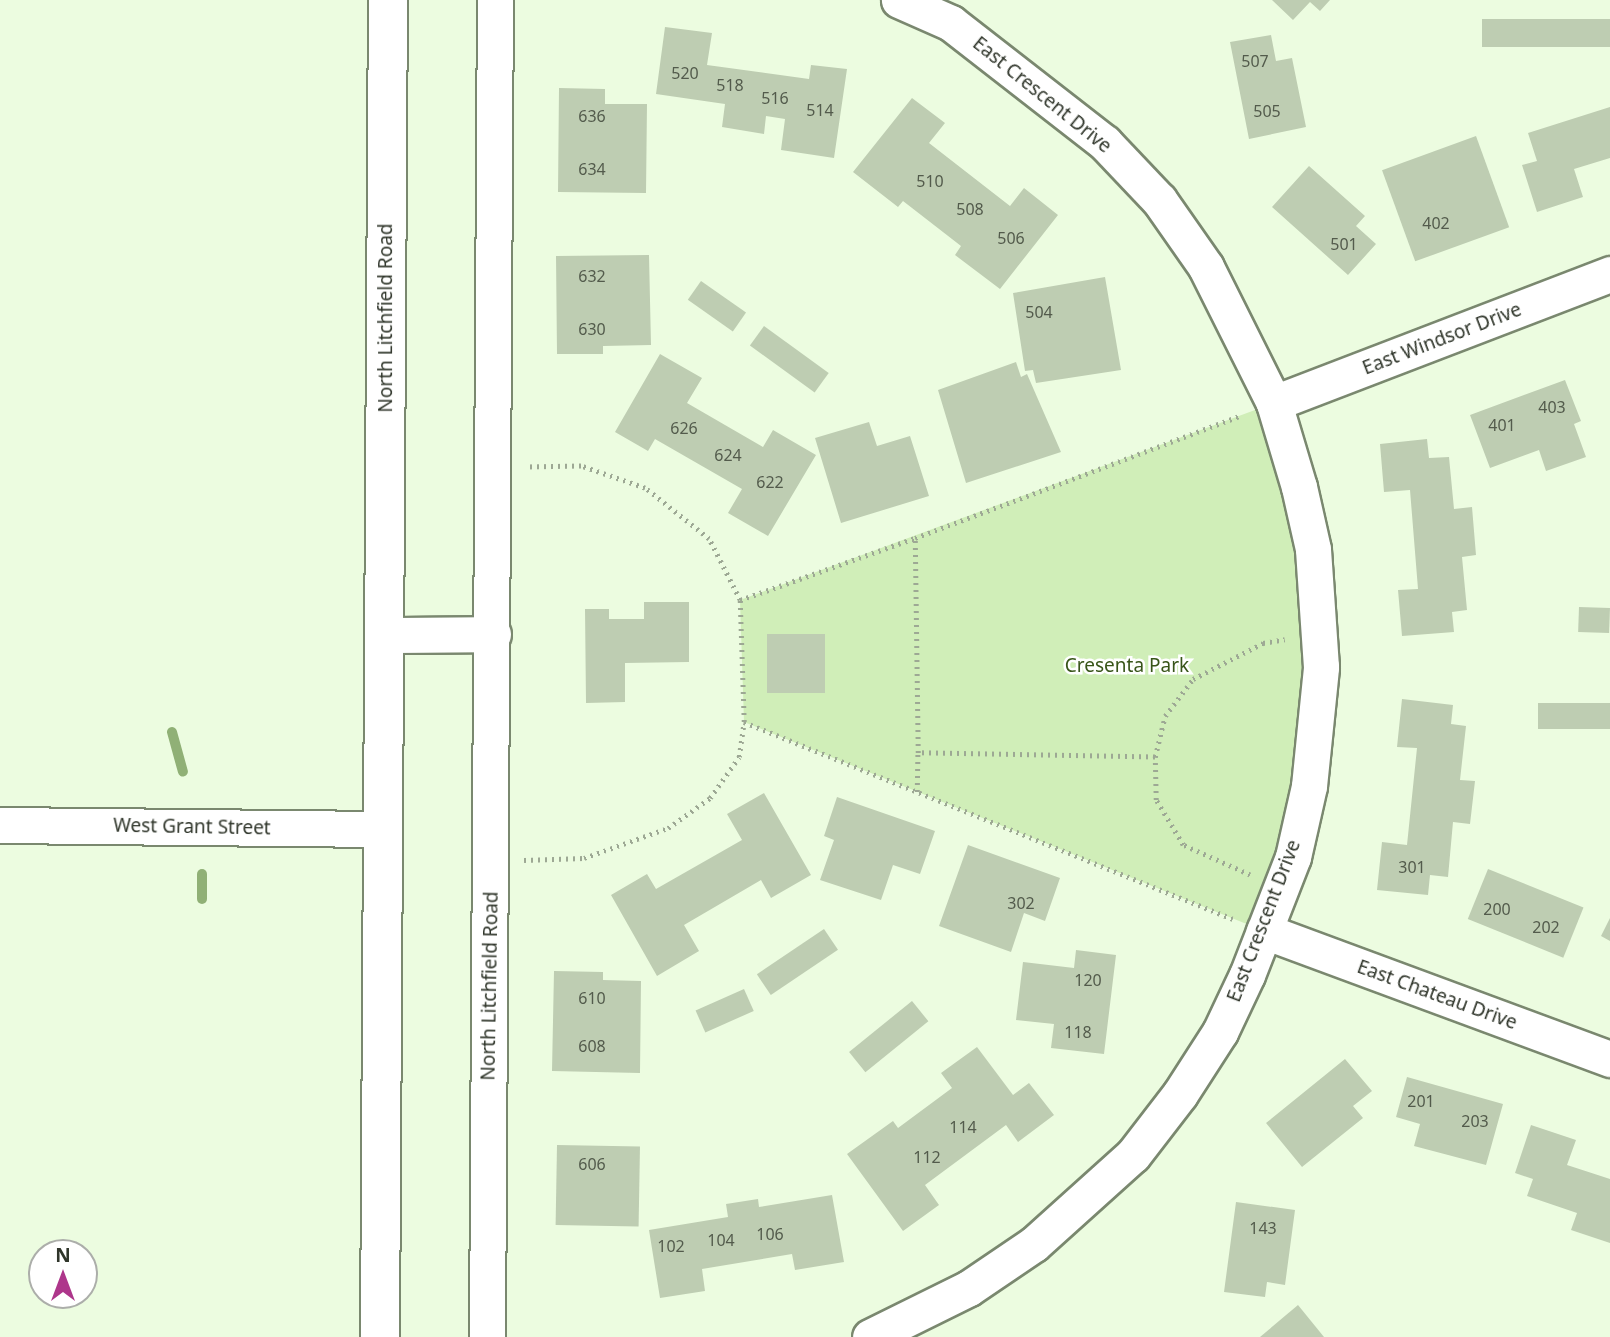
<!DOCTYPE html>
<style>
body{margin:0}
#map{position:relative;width:1610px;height:1337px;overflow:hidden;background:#ecfce0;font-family:"Noto Sans",sans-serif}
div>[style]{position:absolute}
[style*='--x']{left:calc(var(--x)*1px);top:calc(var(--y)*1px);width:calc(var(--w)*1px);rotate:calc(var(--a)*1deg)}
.green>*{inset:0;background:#d0eeb8}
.stream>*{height:10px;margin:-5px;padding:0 5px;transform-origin:5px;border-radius:5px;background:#90b076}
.building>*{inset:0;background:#becdb2;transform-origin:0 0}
.path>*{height:4.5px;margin-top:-2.25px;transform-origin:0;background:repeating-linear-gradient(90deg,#9da894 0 2px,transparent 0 7px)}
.roads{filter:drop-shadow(2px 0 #7a886f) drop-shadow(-2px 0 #7a886f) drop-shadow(0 2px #7a886f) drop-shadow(0 -2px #7a886f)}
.minor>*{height:35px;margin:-17.5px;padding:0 17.5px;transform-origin:17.5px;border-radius:17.5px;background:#fff}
.secondary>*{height:38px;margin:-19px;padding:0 19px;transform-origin:19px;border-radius:19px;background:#fff}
span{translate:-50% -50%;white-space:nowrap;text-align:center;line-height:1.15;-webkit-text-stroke:5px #fff;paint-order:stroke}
.number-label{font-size:16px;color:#535b4c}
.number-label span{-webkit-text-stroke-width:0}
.street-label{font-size:19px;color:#2f352a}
.park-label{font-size:19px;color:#385519}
.north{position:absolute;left:28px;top:1239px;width:70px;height:70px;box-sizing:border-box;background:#fff;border:2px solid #acaeaa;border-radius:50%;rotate:0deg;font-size:19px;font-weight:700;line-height:28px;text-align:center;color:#2f352a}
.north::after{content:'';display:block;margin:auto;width:24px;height:32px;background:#ae368b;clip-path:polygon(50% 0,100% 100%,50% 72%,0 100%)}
</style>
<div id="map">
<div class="green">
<div style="clip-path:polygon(1274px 403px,1321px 633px,1264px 931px,744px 722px,740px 600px)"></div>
</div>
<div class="stream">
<div style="--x:172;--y:732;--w:41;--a:74.6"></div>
<div style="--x:202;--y:899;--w:25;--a:-90"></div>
</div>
<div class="building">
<div style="clip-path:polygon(1272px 0,1330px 0,1320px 11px,1310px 2px,1293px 20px)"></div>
<div style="left:1610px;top:19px;width:28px;height:128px;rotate:90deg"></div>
<div style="clip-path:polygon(665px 27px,712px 33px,707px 65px,809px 79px,811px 65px,847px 69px,834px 158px,781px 150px,785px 119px,766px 116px,764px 134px,722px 127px,725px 104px,656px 94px)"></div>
<div style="clip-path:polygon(1271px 35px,1276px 61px,1292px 58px,1306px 127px,1249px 139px,1230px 42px)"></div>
<div style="clip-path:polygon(559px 88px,605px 89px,605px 104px,647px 104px,646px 193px,558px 192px)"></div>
<div style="clip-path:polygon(912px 98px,945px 123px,929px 143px,1010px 206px,1024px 188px,1058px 215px,1000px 289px,955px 255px,961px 246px,903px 201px,898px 207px,853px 172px)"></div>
<div style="clip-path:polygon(1610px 107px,1610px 158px,1574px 169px,1583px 197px,1537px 212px,1522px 165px,1537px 161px,1528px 133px)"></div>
<div style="left:1476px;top:136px;width:97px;height:100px;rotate:70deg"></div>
<div style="clip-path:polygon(1309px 166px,1365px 216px,1356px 226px,1376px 244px,1348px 275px,1272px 207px)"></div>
<div style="clip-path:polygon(649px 255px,651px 345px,603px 346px,603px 354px,557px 354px,556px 256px)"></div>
<div style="clip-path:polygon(1105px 277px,1121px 370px,1036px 383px,1033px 370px,1025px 371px,1013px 293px)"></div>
<div style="left:701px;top:281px;width:55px;height:23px;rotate:35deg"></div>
<div style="left:764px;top:326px;width:80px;height:24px;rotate:36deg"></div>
<div style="clip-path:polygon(660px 354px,702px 378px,687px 403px,763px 447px,773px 430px,816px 455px,768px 536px,728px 513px,742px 489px,655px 439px,648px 451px,615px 432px)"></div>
<div style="clip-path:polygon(1016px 362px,1021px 377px,1027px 374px,1061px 452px,966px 483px,938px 390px)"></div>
<div style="clip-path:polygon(1565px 380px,1581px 421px,1574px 424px,1586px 457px,1546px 471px,1539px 450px,1490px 468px,1470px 415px)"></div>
<div style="clip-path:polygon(869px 422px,877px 446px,910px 436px,929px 496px,841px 523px,815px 438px)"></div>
<div style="clip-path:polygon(1427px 439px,1429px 458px,1449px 457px,1454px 509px,1472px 507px,1476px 555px,1462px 557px,1467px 610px,1452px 612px,1454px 632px,1402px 636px,1398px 590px,1418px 589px,1410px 490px,1384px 492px,1380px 444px)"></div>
<div style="clip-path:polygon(644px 602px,689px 602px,689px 662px,625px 663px,625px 702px,586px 703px,585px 609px,609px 609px,609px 619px,644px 619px)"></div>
<div style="left:1579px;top:607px;width:31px;height:25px;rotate:2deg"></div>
<div style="left:767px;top:634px;width:58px;height:59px"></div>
<div style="clip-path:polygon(1402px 699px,1453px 705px,1451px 724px,1466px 726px,1460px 780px,1475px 781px,1470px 824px,1453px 822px,1448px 877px,1430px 875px,1428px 895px,1377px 890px,1382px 842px,1407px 845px,1417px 748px,1397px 747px)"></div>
<div style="left:1538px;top:703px;width:72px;height:26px"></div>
<div style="clip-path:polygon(764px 793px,811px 875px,771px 898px,761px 880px,684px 925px,699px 951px,657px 976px,611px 895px,647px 874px,656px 889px,742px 840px,727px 814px)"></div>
<div style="clip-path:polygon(837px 797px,935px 831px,920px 874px,893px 865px,881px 900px,820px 880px,834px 840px,824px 836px)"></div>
<div style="clip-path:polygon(968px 845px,1060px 878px,1045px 921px,1024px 913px,1011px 952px,939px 926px)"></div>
<div style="left:1488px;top:869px;width:103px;height:54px;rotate:22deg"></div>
<div style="clip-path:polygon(1610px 918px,1610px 941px,1601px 936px)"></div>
<div style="left:824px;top:929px;width:25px;height:81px;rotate:56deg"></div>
<div style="clip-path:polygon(1076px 950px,1116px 955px,1104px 1054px,1051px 1048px,1054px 1024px,1016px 1020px,1023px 962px,1074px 968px)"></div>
<div style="clip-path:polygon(554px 971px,603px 972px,603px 980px,641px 981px,640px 1073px,552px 1071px)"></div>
<div style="left:744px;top:989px;width:24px;height:53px;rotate:66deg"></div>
<div style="left:912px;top:1001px;width:26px;height:81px;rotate:51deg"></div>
<div style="clip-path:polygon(977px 1047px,1013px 1095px,1029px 1083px,1054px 1115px,1018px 1142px,1006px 1125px,925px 1185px,939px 1205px,903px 1231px,847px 1154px,893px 1121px,898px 1128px,952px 1088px,941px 1073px)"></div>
<div style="clip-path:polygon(1345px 1059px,1372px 1091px,1353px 1106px,1363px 1118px,1302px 1167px,1266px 1123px)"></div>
<div style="clip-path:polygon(1407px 1077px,1503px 1104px,1486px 1165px,1414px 1146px,1420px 1124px,1396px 1117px)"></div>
<div style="clip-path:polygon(1531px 1125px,1576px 1140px,1567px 1165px,1610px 1179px,1610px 1243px,1571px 1230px,1577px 1213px,1527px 1196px,1533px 1179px,1515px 1173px)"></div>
<div style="left:557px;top:1145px;width:83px;height:80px;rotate:1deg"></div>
<div style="clip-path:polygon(832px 1195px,844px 1262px,795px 1270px,792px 1254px,702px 1269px,705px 1291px,660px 1298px,649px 1230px,728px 1217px,726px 1204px,758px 1199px,759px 1207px)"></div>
<div style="clip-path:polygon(1236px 1202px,1295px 1210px,1285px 1285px,1267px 1282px,1265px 1297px,1224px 1292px)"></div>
<div style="clip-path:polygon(1298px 1305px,1324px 1337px,1260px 1337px)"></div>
</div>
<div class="path">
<div style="--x:740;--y:600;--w:186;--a:-19.5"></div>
<div style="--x:744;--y:722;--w:527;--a:21.94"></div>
<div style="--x:1155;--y:757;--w:237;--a:-179"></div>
<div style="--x:918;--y:753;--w:215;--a:-90.8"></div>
<div style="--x:915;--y:538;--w:347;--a:-20.6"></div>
<div style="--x:917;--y:792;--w:39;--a:-89"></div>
<div style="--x:524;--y:860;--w:60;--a:-1.9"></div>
<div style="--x:584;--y:858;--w:89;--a:-19.7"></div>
<div style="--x:668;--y:828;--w:52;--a:-35.5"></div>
<div style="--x:710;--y:798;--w:50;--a:-54.7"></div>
<div style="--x:739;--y:757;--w:35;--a:-82"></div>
<div style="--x:744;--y:722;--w:122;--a:-91.9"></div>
<div style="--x:740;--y:600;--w:68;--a:-116.9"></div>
<div style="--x:709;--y:539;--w:82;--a:-141.4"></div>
<div style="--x:645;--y:488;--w:68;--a:-161"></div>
<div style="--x:581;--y:466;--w:55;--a:179"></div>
<div style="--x:1250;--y:875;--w:73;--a:-155.9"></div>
<div style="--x:1183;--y:845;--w:52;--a:-121"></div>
<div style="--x:1156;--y:800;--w:43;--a:-91.3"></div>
<div style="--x:1155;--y:757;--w:42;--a:-76.3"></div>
<div style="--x:1165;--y:716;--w:46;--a:-52.9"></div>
<div style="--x:1193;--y:679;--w:79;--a:-27.2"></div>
<div style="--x:1263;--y:643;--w:22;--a:-10"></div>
</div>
<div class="roads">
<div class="minor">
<div style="--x:1274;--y:403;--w:360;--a:-21"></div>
<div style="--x:385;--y:635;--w:108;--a:-0.5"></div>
<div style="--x:0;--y:825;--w:384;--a:0.6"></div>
<div style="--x:1264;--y:931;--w:369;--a:20.3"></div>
<div style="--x:487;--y:1337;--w:1337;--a:-89.66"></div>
<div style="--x:870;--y:1337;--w:110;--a:-26.3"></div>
<div style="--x:969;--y:1288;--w:78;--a:-34.1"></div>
<div style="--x:1034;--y:1244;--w:133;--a:-42"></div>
<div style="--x:1133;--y:1155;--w:77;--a:-52.4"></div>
<div style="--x:1180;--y:1094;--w:74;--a:-57.2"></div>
<div style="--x:1220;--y:1032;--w:63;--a:-64.7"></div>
<div style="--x:1247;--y:975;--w:127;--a:-68.7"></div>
<div style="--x:1293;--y:857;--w:73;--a:-77.3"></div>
<div style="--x:1309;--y:786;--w:120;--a:-84.2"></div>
<div style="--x:1321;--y:667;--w:118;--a:-93.9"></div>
<div style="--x:1313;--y:549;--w:64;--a:-102.7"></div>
<div style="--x:1299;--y:487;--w:88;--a:-106.6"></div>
<div style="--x:1274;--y:403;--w:152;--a:-116.6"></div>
<div style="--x:1206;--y:267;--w:82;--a:-125"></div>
<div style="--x:1159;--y:200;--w:79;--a:-133.5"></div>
<div style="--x:1105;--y:143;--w:195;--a:-142.1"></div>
<div style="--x:951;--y:23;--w:57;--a:-156.1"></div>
</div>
<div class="secondary">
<div style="--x:380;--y:1337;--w:1337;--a:-89.66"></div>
</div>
</div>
<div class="number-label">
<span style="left:1255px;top:61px">507</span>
<span style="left:685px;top:73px">520</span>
<span style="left:730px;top:85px">518</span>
<span style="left:775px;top:98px">516</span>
<span style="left:820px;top:110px">514</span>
<span style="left:1267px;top:111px">505</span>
<span style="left:592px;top:116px">636</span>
<span style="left:592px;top:169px">634</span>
<span style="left:930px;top:181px">510</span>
<span style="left:970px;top:209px">508</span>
<span style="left:1436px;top:223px">402</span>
<span style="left:1011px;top:238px">506</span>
<span style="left:1344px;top:244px">501</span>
<span style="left:592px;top:276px">632</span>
<span style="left:1039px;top:312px">504</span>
<span style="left:592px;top:329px">630</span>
<span style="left:1552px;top:407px">403</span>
<span style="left:1502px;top:425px">401</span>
<span style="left:684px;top:428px">626</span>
<span style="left:728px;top:455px">624</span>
<span style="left:770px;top:482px">622</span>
<span style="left:1412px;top:867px">301</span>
<span style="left:1021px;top:903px">302</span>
<span style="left:1497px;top:909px">200</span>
<span style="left:1546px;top:927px">202</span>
<span style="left:1088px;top:980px">120</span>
<span style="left:592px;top:998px">610</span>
<span style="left:1078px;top:1032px">118</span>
<span style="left:592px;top:1046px">608</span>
<span style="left:1421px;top:1101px">201</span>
<span style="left:1475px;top:1121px">203</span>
<span style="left:963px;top:1127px">114</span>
<span style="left:927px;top:1157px">112</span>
<span style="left:592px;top:1164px">606</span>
<span style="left:1263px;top:1228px">143</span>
<span style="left:770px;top:1234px">106</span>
<span style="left:721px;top:1240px">104</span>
<span style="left:671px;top:1246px">102</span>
</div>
<div class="street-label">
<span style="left:1042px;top:95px;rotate:39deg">East Crescent Drive</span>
<span style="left:386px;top:318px;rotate:-90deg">North Litchfield Road</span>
<span style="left:1442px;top:339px;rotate:-21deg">East Windsor Drive</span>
<span style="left:192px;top:827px;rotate:1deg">West Grant Street</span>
<span style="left:1264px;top:921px;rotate:-69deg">East Crescent Drive</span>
<span style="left:490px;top:986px;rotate:-89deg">North Litchfield Road</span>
<span style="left:1437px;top:995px;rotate:20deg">East Chateau Drive</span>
</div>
<div class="park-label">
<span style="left:1127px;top:666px">Cresenta Park</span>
</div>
<div class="north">N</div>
</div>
